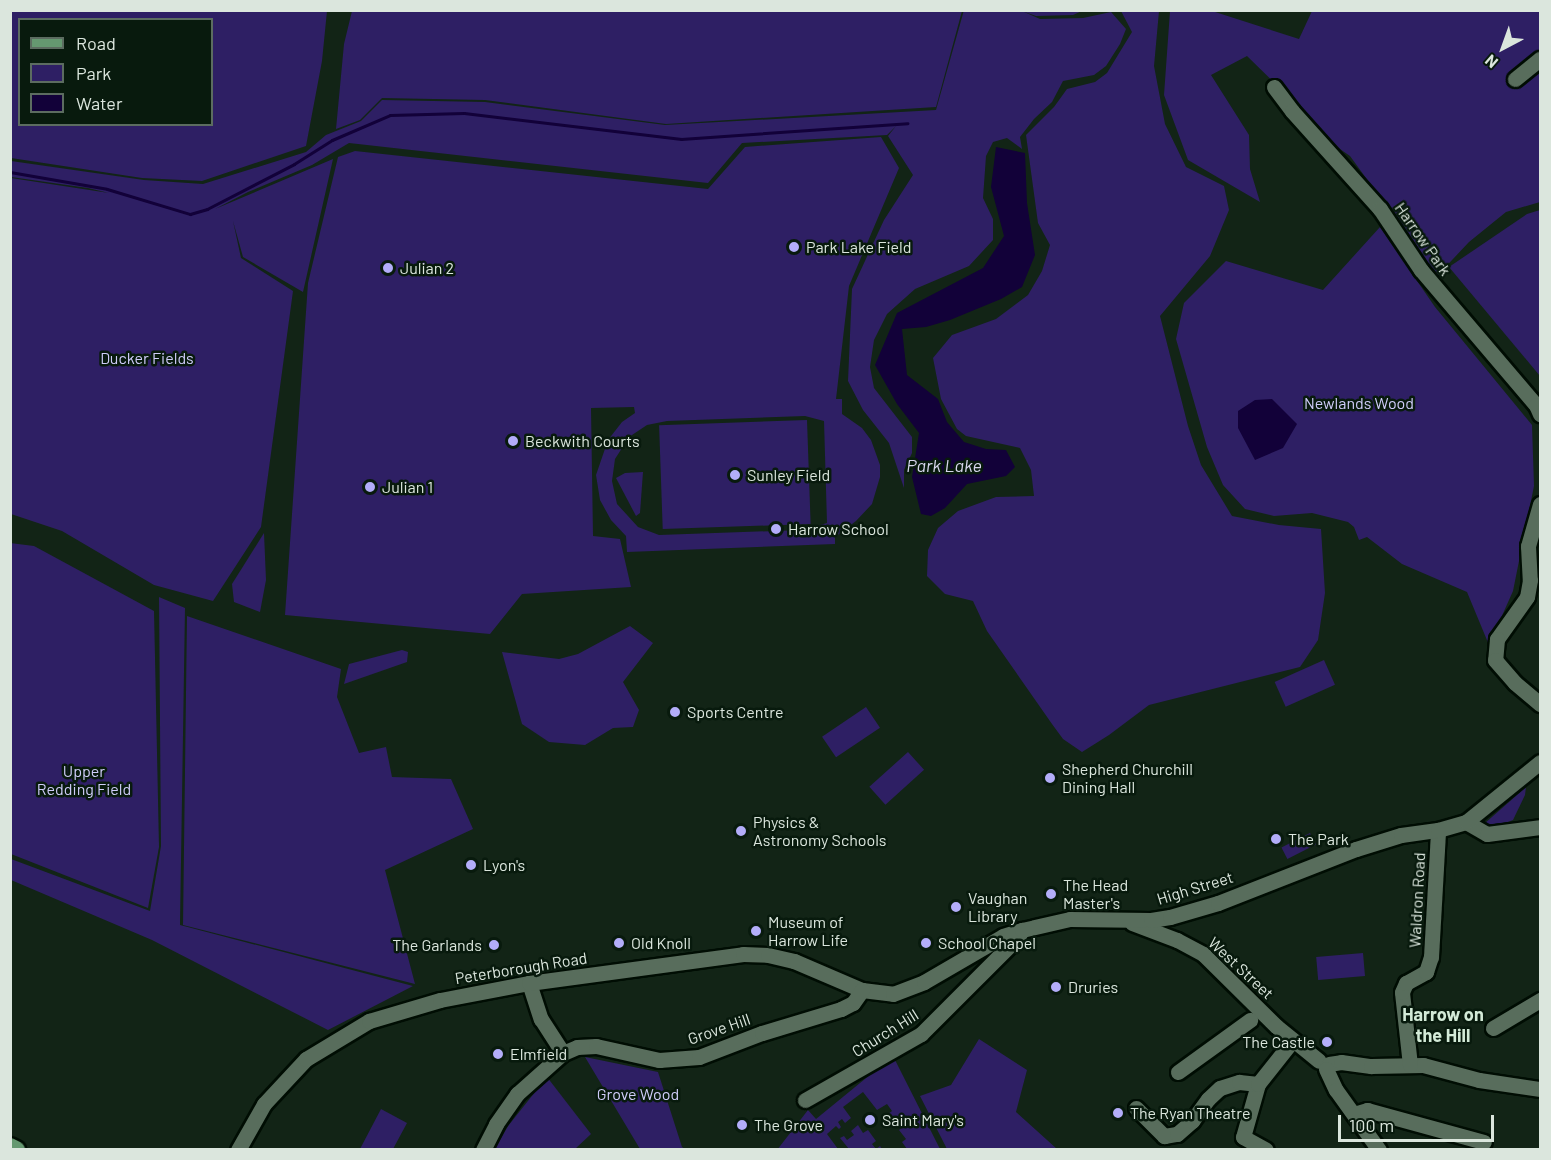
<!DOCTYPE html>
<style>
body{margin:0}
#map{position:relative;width:1551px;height:1160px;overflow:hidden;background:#122416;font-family:Barlow,sans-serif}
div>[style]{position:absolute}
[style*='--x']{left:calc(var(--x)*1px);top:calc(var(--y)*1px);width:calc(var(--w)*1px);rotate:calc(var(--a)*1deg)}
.green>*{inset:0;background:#2e1f64;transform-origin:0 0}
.water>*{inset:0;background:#120139}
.stream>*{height:3px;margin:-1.5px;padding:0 1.5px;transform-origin:1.5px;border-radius:1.5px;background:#120139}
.roads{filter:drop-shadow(2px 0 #000d03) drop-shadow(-2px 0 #000d03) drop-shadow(0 2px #000d03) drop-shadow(0 -2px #000d03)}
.minor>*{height:15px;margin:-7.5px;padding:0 7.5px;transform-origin:7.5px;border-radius:7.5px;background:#586d5c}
.major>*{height:18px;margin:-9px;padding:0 9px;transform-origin:9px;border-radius:9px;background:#659870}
.dots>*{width:16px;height:16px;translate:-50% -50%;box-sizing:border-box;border:3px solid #081a0d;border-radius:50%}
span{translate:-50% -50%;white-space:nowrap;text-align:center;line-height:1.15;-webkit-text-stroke:5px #081a0d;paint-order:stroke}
.street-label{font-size:16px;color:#dbe6dd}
.poi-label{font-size:16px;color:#dbe6dd}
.left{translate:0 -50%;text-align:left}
.right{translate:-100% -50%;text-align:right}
.park-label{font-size:16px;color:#d0cdfa}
.water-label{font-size:18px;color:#d7d6ed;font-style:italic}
.neighbourhood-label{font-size:18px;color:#d3ead7;font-weight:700}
.frame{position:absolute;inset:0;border:12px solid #dbe6dd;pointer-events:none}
.legend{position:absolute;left:18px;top:18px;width:195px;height:108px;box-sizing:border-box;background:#081a0d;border:2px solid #5c6c60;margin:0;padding:8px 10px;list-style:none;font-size:18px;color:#dbe6dd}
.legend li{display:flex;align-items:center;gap:12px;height:30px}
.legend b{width:30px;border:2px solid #5c6c60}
.north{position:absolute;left:1473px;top:18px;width:60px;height:60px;-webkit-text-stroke:4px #081a0d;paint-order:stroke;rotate:221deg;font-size:16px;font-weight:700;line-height:24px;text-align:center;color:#dbe6dd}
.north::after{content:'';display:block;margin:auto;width:21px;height:27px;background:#dbe6dd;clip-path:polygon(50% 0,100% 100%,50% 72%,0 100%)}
.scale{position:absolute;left:1338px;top:1115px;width:156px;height:27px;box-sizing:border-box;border:3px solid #dbe6dd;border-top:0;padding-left:8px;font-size:18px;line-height:21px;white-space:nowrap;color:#dbe6dd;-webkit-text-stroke:4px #081a0d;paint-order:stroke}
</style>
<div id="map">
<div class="green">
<div style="clip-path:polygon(964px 10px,1082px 11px,1073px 15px,1036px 16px,1022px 11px,1040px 19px,1083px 18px,1111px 12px,1126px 29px,1120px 44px,1106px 66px,1094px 75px,1063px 81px,1052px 102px,1034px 119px,1020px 137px,1022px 149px,1007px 138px,993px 142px,986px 156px,983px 198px,993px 219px,993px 240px,969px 266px,915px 289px,887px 314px,874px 340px,870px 367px,874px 388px,912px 437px,912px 453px,904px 470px,904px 488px,889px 443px,863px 410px,848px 381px,852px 289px,884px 220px,913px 175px,888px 136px,896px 126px,887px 135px,742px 143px,708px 183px,349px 143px,312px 165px,248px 192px,215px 209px,333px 159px,303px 292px,243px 257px,233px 221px,241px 258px,293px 291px,261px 527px,213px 601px,154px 585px,62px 531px,11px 514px,11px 178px,109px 193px,88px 188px,11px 177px,11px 161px,144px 180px,203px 184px,306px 152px,326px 135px,361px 121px,382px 100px,485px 102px,665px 125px,936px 110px)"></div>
<div style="clip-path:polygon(evenodd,10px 11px,327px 11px,322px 61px,306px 146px,202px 181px,142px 178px,11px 158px,10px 11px,20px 20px,212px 20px,212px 124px,20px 124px,20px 20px)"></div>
<div style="clip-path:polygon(352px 11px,352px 10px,962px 11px,936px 107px,666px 124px,485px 100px,382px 98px,360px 120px,336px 129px,344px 44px)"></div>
<div style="clip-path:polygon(1121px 11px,1159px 11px,1154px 66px,1165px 124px,1186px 167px,1224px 186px,1229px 210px,1210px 256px,1160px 316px,1188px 426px,1201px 465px,1232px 516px,1279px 525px,1321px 529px,1325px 593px,1318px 640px,1300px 667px,1149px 705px,1109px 735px,1082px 752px,1063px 739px,1052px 724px,987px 631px,973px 601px,945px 594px,927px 576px,928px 550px,938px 528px,958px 511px,996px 497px,1034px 496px,1031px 470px,1020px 448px,966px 436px,957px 429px,941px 399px,933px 358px,952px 335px,996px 319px,1028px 295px,1042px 271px,1050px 245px,1038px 223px,1026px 135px,1054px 107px,1067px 89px,1095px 82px,1107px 73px,1132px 32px)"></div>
<div style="clip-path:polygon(1170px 11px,1212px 11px,1299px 39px,1312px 11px,1540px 11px,1540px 202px,1506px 212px,1469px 242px,1437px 276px,1350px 156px,1324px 138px,1292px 100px,1247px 56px,1211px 75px,1249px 135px,1250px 169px,1260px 202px,1188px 160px,1164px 95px)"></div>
<div style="clip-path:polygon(evenodd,881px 137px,899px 168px,849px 286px,836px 399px,842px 399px,842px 414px,862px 428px,871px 440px,880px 465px,880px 477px,872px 504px,856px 521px,835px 537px,835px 544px,627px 552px,626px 536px,611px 520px,600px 500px,596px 475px,608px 440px,622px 422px,635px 413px,634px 407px,591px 408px,593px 536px,620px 539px,631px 587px,522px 594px,490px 634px,285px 615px,308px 283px,338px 157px,355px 151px,708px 189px,745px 147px,881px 137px,805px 416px,824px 421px,827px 523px,803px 530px,659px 535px,638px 527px,617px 504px,612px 481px,615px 459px,629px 437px,647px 425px,667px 421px,805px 416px)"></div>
<div style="clip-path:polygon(1540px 210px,1540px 376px,1449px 267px,1527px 214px)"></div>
<div style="clip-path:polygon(1380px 227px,1435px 307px,1532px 425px,1534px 486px,1513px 591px,1489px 645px,1467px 592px,1402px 564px,1367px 537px,1359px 540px,1354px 527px,1348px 522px,1312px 513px,1274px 516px,1245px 509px,1223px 485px,1207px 447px,1176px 339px,1184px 303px,1226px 261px,1323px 290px)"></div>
<div style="left:807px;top:420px;width:104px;height:148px;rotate:88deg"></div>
<div style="clip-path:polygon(643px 472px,640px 513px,636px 516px,616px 478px,625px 473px)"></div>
<div style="clip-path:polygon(264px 533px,266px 580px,260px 612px,234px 602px,232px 584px)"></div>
<div style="clip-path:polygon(10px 543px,34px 546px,154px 611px,159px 847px,148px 908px,11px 854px)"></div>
<div style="clip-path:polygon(159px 597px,185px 608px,180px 925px,413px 986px,328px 1030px,152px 940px,11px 880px,11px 859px,150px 911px,161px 846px)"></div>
<div style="clip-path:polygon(187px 616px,341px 669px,337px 697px,359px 753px,386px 747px,392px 777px,451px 779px,473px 829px,385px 870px,415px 984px,183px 925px)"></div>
<div style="clip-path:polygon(630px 626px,653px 643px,623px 682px,639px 710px,633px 727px,613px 728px,585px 745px,549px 742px,522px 724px,502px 652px,559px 659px,578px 654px)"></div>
<div style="clip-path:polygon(402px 650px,408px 652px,407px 662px,344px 684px,349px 664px)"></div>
<div style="left:1324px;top:660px;width:27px;height:54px;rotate:66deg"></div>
<div style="left:866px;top:707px;width:25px;height:53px;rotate:56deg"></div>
<div style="left:908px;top:752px;width:24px;height:52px;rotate:48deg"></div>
<div style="clip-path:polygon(1526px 787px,1525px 795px,1513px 820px,1492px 828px,1484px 824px)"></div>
<div style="left:1310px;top:833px;width:13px;height:32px;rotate:63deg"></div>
<div style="left:1363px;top:953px;width:23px;height:47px;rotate:85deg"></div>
<div style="clip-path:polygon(979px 1039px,1027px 1070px,1016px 1112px,1057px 1149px,947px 1149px,920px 1096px,951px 1085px)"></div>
<div style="clip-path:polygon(893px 1056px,940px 1149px,907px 1149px,902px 1142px,906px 1139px,899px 1130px,903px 1127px,899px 1122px,895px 1125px,888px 1114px,892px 1111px,887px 1104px,877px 1110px,863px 1092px,843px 1107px,851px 1118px,845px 1123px,842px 1119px,838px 1122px,841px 1127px,839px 1129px,836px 1126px,827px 1134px,838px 1149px,777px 1150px,808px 1110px,816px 1119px)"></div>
<div style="clip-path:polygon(585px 1057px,658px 1072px,682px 1147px,685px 1149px,640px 1149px)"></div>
<div style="clip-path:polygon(547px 1077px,591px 1134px,575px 1149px,495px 1149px,508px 1126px)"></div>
<div style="clip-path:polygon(381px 1109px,407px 1123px,393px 1149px,360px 1149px)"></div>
<div style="clip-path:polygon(858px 1125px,863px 1133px,868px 1130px,876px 1141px,872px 1144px,876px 1149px,880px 1146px,882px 1149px,849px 1149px,840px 1138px,844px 1136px,847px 1140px,854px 1135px,851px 1131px)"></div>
</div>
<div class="water">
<div style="clip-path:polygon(996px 147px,1025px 153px,1027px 203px,1035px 255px,1022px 287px,1001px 299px,950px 320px,926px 327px,902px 329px,907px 375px,938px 399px,947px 422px,964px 442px,986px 449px,1006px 450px,1015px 467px,1006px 476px,967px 484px,945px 508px,931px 516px,921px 514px,912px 477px,919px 433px,897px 404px,875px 365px,897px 313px,983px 268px,1004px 236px,991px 187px)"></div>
<div style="clip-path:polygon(1272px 399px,1297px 424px,1283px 448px,1255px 460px,1238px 428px,1238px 411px,1255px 400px)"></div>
</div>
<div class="stream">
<div style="--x:10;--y:172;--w:98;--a:9.9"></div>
<div style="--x:107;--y:189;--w:87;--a:16.8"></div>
<div style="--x:190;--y:214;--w:18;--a:-16"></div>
<div style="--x:207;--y:209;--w:98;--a:-27.3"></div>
<div style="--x:294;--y:164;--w:45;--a:-32.3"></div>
<div style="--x:332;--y:140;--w:63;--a:-23.3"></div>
<div style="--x:390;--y:115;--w:74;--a:-1.5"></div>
<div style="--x:464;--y:113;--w:219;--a:6.8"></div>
<div style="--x:681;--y:139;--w:227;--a:-4"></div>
</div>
<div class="roads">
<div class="minor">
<div style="--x:1515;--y:79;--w:32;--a:-39"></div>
<div style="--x:1274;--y:87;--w:30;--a:53"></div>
<div style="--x:1292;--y:111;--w:132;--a:48.1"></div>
<div style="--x:1380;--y:209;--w:73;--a:56.1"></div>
<div style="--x:1421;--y:270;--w:177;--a:49.6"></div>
<div style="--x:1536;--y:405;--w:10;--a:66"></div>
<div style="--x:1540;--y:504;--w:44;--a:105.9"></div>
<div style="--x:1528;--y:546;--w:34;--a:87"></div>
<div style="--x:1530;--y:580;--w:17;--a:100"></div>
<div style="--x:1527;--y:597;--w:52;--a:125.5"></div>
<div style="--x:1497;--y:639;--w:21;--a:95"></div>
<div style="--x:1495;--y:660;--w:30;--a:49"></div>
<div style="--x:1515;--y:683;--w:33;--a:40"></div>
<div style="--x:1466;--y:822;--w:24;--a:30"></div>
<div style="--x:1487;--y:834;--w:53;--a:-7.5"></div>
<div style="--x:1132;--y:923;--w:48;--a:20.7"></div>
<div style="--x:1177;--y:940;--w:30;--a:28"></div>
<div style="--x:1203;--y:954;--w:103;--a:44.6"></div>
<div style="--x:1276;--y:1026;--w:55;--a:39.1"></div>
<div style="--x:529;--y:983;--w:38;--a:72"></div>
<div style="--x:541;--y:1019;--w:40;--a:57.1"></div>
<div style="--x:1493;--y:1028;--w:55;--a:-30.8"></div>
<div style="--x:1329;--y:1064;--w:12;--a:-9"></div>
<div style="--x:1341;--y:1062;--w:30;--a:8"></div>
<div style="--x:1371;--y:1066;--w:52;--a:-1.1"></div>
<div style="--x:1423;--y:1065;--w:58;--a:15"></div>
<div style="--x:1479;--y:1080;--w:62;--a:8.4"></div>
<div style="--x:1410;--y:1065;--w:73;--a:-96.3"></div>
<div style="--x:1402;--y:992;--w:10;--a:-66"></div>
<div style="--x:1406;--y:983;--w:23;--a:-29"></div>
<div style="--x:1426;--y:972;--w:16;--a:-72"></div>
<div style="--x:1431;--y:957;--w:127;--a:-86.8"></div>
<div style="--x:1326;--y:1069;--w:23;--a:65"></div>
<div style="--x:1336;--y:1090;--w:74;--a:54.4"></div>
<div style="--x:1178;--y:1072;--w:89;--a:-35.8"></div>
<div style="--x:1258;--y:1084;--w:55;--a:105.8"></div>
<div style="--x:1243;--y:1137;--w:26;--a:29"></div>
<div style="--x:805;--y:1100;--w:133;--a:-29.6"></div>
<div style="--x:921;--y:1034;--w:137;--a:-45"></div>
<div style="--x:1018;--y:937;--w:8;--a:-60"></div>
<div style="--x:1136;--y:1108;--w:40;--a:45"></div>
<div style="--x:1164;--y:1136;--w:13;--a:-9"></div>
<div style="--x:1177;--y:1134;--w:20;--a:-41"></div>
<div style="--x:1192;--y:1121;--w:27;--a:-54"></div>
<div style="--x:1208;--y:1099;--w:16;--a:-43"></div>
<div style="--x:1220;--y:1088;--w:20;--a:-18"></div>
<div style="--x:1239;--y:1082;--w:19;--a:6"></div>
<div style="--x:1258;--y:1084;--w:56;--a:-51.5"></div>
<div style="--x:1354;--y:1114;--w:14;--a:-17"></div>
<div style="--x:1367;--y:1110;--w:121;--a:15.3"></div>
<div style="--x:238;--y:1150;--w:53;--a:-60.5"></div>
<div style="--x:264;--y:1104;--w:62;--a:-47"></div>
<div style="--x:306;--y:1059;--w:74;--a:-31.1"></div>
<div style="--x:369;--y:1021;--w:74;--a:-16.5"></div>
<div style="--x:440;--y:1000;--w:91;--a:-10.8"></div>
<div style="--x:529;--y:983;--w:216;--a:-7.7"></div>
<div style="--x:743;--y:954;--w:25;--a:2"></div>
<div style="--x:768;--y:955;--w:27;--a:13"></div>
<div style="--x:794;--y:961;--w:74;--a:23.1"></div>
<div style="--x:862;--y:990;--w:31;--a:7"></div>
<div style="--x:893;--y:994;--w:33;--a:-21"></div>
<div style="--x:924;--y:982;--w:91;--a:-30.2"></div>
<div style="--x:1003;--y:936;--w:20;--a:-18"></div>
<div style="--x:1022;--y:930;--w:49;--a:-12.9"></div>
<div style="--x:1070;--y:919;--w:81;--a:0.7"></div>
<div style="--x:1151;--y:920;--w:19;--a:-9"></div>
<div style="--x:1170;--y:917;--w:50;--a:-16.3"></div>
<div style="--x:1218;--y:903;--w:148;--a:-21.4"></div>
<div style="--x:1356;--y:849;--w:47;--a:-17.3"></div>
<div style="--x:1401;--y:835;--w:37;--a:-8"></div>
<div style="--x:1438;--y:830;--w:29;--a:-16"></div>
<div style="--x:1466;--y:822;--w:95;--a:-39"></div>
<div style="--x:483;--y:1150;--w:29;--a:-63"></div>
<div style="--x:496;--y:1124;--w:37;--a:-55"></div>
<div style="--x:517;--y:1094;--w:62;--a:-41.7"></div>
<div style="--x:563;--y:1053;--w:15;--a:-23"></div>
<div style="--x:577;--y:1047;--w:19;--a:-3"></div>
<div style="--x:596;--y:1046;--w:65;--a:12.5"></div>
<div style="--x:659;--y:1060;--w:40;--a:-4.3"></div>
<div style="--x:699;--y:1057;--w:67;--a:-20.9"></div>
<div style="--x:762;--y:1033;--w:83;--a:-16.9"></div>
<div style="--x:841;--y:1009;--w:13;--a:-27"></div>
<div style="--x:853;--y:1003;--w:16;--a:-55"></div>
</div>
<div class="major">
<div style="--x:10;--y:1147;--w:7;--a:27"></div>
</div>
</div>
<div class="dots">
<div style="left:794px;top:247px;background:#b3adf9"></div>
<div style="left:388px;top:268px;background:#b3adf9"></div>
<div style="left:513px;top:441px;background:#b3adf9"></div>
<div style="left:735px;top:475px;background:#b3adf9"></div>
<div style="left:370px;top:487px;background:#b3adf9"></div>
<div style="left:776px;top:529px;background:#b3adf9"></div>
<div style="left:675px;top:712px;background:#b3adf9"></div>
<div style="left:1050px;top:778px;background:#b3adf9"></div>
<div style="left:741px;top:831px;background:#b3adf9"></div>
<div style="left:1276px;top:839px;background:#b3adf9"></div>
<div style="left:471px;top:865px;background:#b3adf9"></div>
<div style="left:1051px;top:894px;background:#b3adf9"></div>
<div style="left:956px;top:907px;background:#b3adf9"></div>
<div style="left:756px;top:931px;background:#b3adf9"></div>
<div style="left:619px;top:943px;background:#b3adf9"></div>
<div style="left:926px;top:943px;background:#b3adf9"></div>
<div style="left:494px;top:945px;background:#b3adf9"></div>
<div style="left:1056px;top:987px;background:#b3adf9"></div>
<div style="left:1327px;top:1042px;background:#b3adf9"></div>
<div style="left:498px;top:1054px;background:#b3adf9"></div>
<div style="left:1118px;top:1113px;background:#b3adf9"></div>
<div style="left:870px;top:1120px;background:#b3adf9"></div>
<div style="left:742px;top:1125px;background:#b3adf9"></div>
</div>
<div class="street-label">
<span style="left:1423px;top:239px;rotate:55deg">Harrow Park</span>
<span style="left:1195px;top:888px;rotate:-17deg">High Street</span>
<span style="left:1417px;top:900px;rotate:-87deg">Waldron Road</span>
<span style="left:521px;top:968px;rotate:-9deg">Peterborough Road</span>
<span style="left:1241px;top:968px;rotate:43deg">West Street</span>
<span style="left:719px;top:1029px;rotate:-19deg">Grove Hill</span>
<span style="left:885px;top:1033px;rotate:-32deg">Church Hill</span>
</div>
<div class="poi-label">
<span class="left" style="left:806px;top:247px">Park Lake Field</span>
<span class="left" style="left:400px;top:268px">Julian 2</span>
<span class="left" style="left:525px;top:441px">Beckwith Courts</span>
<span class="left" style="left:747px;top:475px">Sunley Field</span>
<span class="left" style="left:382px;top:487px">Julian 1</span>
<span class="left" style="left:788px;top:529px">Harrow School</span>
<span class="left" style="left:687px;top:712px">Sports Centre</span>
<span class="left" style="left:1062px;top:778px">Shepherd Churchill<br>Dining Hall</span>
<span class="left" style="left:753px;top:831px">Physics &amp;<br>Astronomy Schools</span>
<span class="left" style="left:1288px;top:839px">The Park</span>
<span class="left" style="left:483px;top:865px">Lyon's</span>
<span class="left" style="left:1063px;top:894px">The Head<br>Master's</span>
<span class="left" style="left:968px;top:907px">Vaughan<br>Library</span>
<span class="left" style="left:768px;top:931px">Museum of<br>Harrow Life</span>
<span class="left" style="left:631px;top:943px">Old Knoll</span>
<span class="left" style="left:938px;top:943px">School Chapel</span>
<span class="right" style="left:482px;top:945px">The Garlands</span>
<span class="left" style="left:1068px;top:987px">Druries</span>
<span class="right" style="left:1315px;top:1042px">The Castle</span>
<span class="left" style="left:510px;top:1054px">Elmfield</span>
<span class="left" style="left:1130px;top:1113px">The Ryan Theatre</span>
<span class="left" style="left:882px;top:1120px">Saint Mary's</span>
<span class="left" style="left:754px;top:1125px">The Grove</span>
</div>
<div class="park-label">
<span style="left:147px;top:358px">Ducker Fields</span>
<span style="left:1359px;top:403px">Newlands Wood</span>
<span style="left:84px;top:780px">Upper<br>Redding Field</span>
<span style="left:638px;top:1094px">Grove Wood</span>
</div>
<div class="water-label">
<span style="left:944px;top:465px">Park Lake</span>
</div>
<div class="neighbourhood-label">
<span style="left:1443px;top:1025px">Harrow on<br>the Hill</span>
</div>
<div class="frame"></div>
<ul class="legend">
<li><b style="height:8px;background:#659870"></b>Road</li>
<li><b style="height:16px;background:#2e1f64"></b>Park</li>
<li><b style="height:16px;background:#120139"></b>Water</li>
</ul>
<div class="north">N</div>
<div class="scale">100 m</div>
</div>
